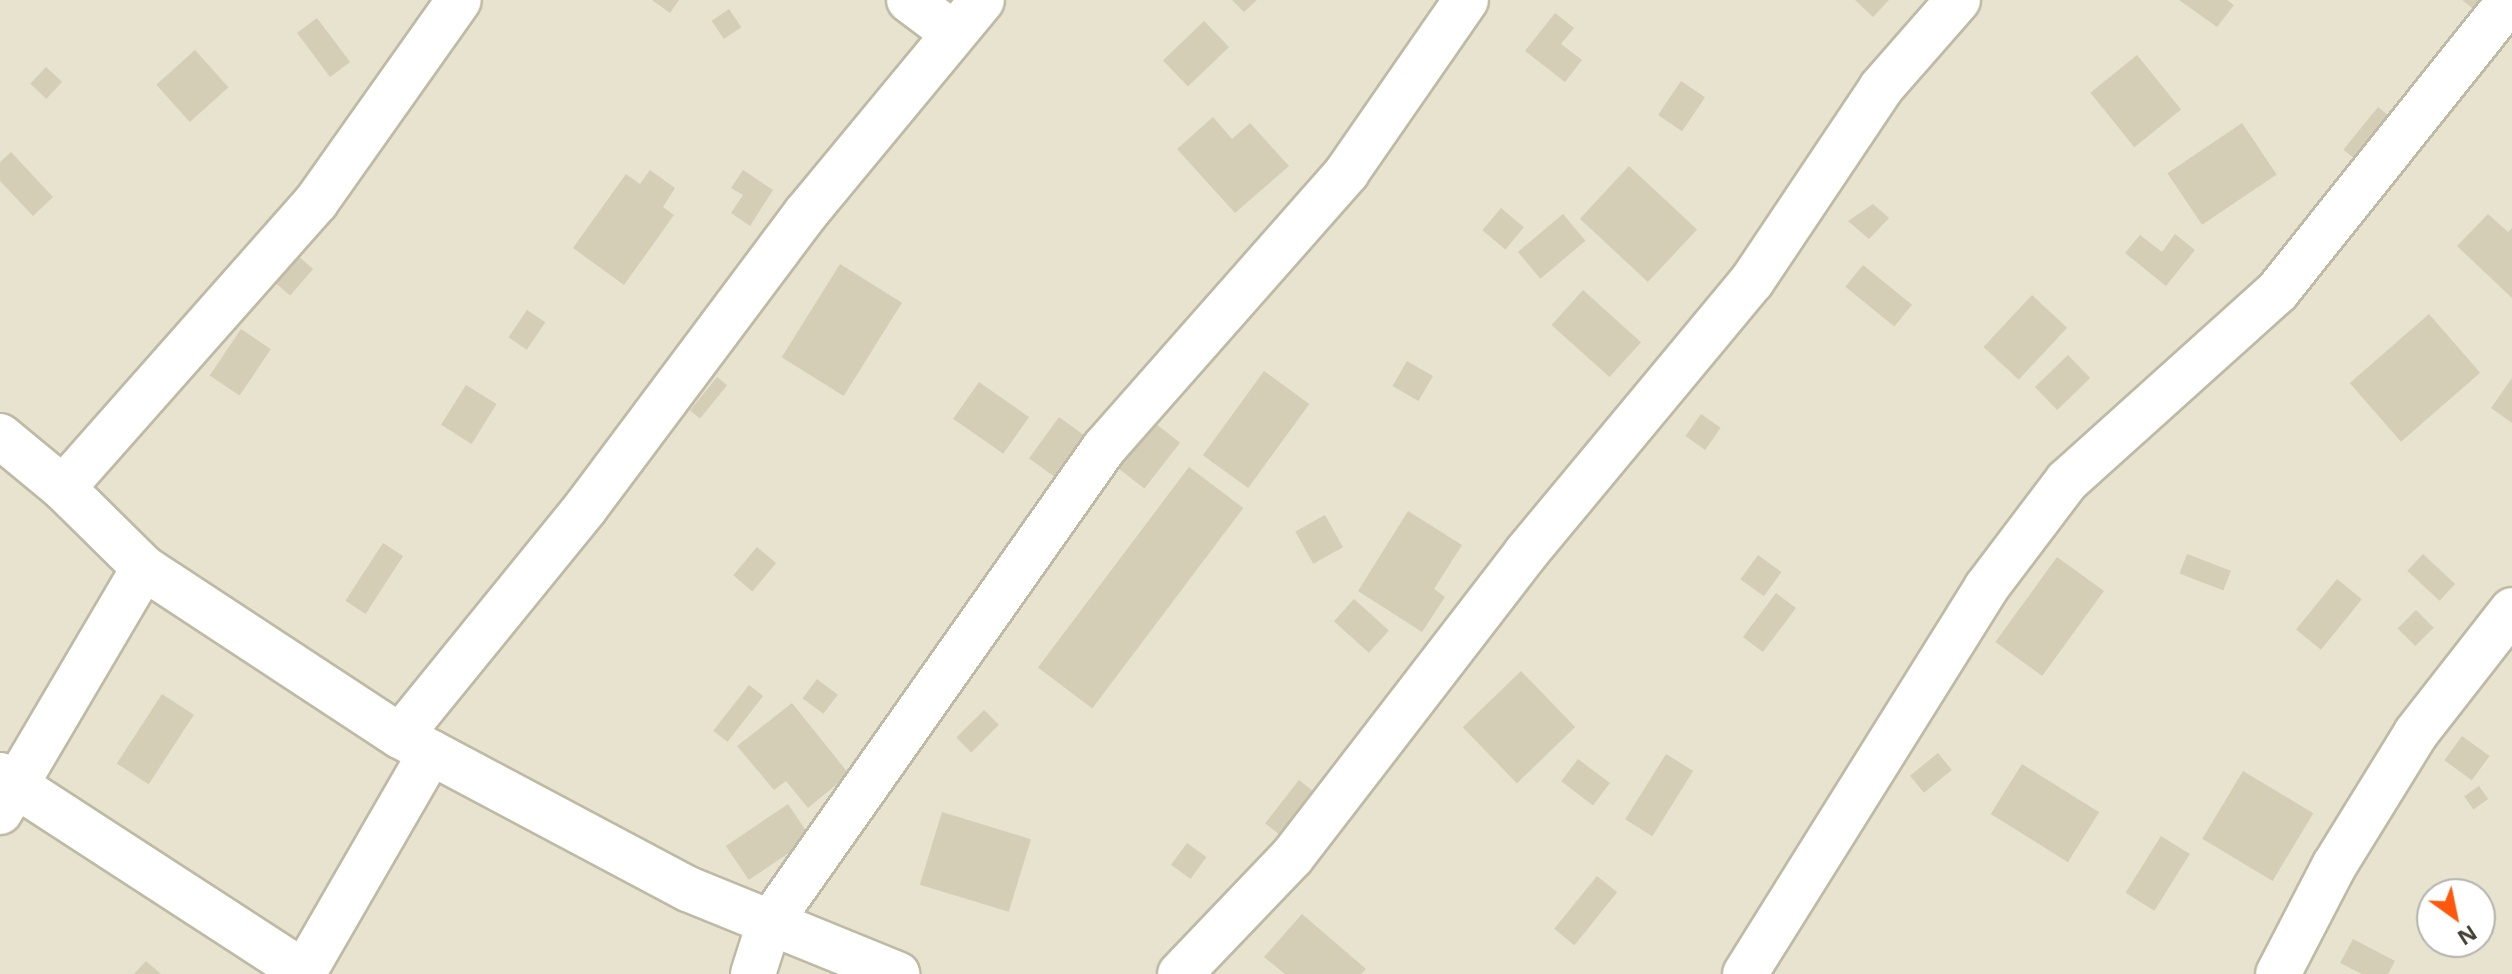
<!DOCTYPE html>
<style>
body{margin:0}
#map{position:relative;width:2512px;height:974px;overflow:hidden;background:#f2f0e2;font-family:"Noto Sans",sans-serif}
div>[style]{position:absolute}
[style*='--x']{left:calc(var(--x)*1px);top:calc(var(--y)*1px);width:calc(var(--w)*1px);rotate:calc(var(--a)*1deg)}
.residential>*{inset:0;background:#e7e3cf}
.building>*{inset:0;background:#d4ceb6;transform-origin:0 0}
.roads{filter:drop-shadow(2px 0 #bebaa4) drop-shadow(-2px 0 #bebaa4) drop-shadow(0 2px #bebaa4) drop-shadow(0 -2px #bebaa4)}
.minor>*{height:44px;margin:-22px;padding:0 22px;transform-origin:22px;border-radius:22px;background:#fff}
span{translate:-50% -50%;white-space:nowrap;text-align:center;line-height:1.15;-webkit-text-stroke:7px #fff;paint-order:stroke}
.north{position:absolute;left:2416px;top:878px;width:80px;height:80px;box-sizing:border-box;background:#fff;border:2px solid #b4b3ad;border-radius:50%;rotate:147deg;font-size:22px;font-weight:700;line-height:32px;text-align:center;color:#444032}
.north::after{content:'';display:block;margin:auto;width:28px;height:36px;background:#ff580c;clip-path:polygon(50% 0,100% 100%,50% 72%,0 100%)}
</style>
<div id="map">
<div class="residential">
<div style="clip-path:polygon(evenodd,0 0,2512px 0,2512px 974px,0 974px,0 0,2432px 894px,2480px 894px,2480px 942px,2432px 942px,2432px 894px)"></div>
</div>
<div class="building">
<div style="clip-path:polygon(652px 0,679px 0,670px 13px)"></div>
<div style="clip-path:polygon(1232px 0,1257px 0,1244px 12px)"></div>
<div style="clip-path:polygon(1855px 0,1889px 0,1873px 17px)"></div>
<div style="clip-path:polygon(2179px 0,2227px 0,2234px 5px,2217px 27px)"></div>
<div style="clip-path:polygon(2462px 0,2509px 0,2491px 23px)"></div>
<div style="left:729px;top:9px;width:22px;height:21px;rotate:56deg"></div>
<div style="clip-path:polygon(1555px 13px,1574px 28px,1561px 44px,1582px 60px,1565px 82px,1525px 51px)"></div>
<div style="left:317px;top:18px;width:55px;height:25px;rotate:53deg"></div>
<div style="left:1204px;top:21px;width:36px;height:57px;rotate:46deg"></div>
<div style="left:195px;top:50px;width:50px;height:52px;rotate:48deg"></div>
<div style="left:2137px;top:55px;width:70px;height:60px;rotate:51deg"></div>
<div style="left:46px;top:67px;width:22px;height:23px;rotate:43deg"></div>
<div style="left:1681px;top:81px;width:29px;height:41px;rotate:34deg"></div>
<div style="left:2378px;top:107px;width:26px;height:55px;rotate:39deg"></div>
<div style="clip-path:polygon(1213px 117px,1232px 139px,1250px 123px,1289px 166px,1235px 213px,1177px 149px)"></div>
<div style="left:2242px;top:123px;width:62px;height:90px;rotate:56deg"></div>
<div style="clip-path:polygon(11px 152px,53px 197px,33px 216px,0 181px,0 162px)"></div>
<div style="left:1629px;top:166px;width:93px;height:72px;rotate:43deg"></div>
<div style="clip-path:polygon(650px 170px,675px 188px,663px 207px,674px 215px,624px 285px,573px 248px,626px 174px,640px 184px)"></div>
<div style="clip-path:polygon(743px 170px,773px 190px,750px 226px,731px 213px,743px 195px,731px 188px)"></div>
<div style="clip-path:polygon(1873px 204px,1889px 218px,1869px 239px,1848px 221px)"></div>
<div style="left:1501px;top:208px;width:30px;height:29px;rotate:40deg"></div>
<div style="left:1563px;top:214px;width:35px;height:59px;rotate:50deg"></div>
<div style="clip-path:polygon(2488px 214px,2508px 232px,2512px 228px,2512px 298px,2457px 246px)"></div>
<div style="clip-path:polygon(2175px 234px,2195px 250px,2166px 286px,2125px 253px,2140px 235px,2162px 252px)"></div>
<div style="left:298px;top:256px;width:20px;height:35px;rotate:41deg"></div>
<div style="left:840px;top:264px;width:73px;height:110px;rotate:32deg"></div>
<div style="left:1863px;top:265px;width:63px;height:28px;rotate:39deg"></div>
<div style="left:1583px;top:290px;width:78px;height:47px;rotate:42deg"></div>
<div style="left:2032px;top:295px;width:48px;height:71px;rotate:43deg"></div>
<div style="left:527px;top:310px;width:22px;height:33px;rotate:34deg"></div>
<div style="left:2429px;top:314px;width:78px;height:105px;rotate:49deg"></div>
<div style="left:241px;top:329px;width:36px;height:56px;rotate:34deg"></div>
<div style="left:2068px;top:355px;width:32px;height:46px;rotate:46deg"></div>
<div style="left:1407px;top:361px;width:30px;height:29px;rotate:30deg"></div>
<div style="left:1264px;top:371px;width:56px;height:104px;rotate:36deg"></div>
<div style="left:717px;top:377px;width:13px;height:43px;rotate:39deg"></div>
<div style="clip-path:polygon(2512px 378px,2512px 423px,2491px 408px)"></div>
<div style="left:979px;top:382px;width:61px;height:45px;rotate:35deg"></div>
<div style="left:466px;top:385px;width:36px;height:47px;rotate:32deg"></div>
<div style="left:1701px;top:414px;width:24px;height:27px;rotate:35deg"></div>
<div style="left:1059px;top:417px;width:37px;height:51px;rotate:36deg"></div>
<div style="left:1147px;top:417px;width:42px;height:58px;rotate:38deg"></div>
<div style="left:1189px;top:467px;width:68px;height:251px;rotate:37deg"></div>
<div style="clip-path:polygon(1408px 511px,1462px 545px,1434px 589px,1445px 597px,1422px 632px,1358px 591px)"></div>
<div style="left:1325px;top:515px;width:37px;height:34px;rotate:61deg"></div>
<div style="left:383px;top:543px;width:24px;height:69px;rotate:33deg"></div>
<div style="left:757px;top:547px;width:25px;height:37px;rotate:40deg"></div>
<div style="left:2187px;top:554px;width:47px;height:21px;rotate:21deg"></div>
<div style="left:2423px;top:554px;width:44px;height:23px;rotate:43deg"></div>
<div style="left:1758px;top:555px;width:29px;height:30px;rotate:36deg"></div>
<div style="left:2057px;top:557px;width:58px;height:105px;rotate:36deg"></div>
<div style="left:2337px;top:579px;width:32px;height:65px;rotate:39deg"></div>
<div style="left:1776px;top:593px;width:25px;height:55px;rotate:37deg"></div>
<div style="left:1354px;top:599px;width:47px;height:30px;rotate:42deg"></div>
<div style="left:2416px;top:610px;width:25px;height:26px;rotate:45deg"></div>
<div style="left:1521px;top:671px;width:78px;height:81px;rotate:46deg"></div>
<div style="left:817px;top:679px;width:26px;height:24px;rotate:37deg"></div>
<div style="left:749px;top:685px;width:18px;height:58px;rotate:38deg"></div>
<div style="left:162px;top:694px;width:38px;height:83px;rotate:33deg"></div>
<div style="clip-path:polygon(792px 703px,849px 774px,808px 808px,786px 781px,774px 790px,737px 746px)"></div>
<div style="left:984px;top:710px;width:21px;height:39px;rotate:45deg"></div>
<div style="left:2462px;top:736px;width:34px;height:30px;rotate:36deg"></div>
<div style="left:1938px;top:753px;width:22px;height:36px;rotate:51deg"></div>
<div style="left:1666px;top:754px;width:32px;height:77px;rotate:32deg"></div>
<div style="left:1578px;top:759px;width:40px;height:28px;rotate:37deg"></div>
<div style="left:2022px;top:764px;width:91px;height:59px;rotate:32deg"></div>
<div style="left:2243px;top:771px;width:82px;height:79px;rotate:31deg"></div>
<div style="left:1299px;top:780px;width:23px;height:55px;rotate:38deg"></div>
<div style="left:2479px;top:786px;width:16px;height:18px;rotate:55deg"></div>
<div style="left:788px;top:804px;width:41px;height:75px;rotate:56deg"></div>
<div style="left:942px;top:812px;width:93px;height:76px;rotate:17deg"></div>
<div style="left:2161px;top:836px;width:34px;height:67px;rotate:32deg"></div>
<div style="left:1187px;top:843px;width:24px;height:27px;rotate:36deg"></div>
<div style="left:1597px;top:876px;width:26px;height:68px;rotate:39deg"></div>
<div style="clip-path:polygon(1302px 914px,1366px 969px,1361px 974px,1285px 974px,1264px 957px)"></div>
<div style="clip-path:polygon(2353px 939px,2395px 961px,2388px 974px,2362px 974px,2340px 963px)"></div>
<div style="clip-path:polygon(146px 961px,161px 974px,134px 974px)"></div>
</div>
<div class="roads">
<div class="minor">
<div style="--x:909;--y:0;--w:55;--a:36.9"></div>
<div style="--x:0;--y:436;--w:82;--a:39.5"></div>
<div style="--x:63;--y:488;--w:114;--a:44.6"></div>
<div style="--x:144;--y:568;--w:306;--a:33.3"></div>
<div style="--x:400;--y:736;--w:326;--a:28"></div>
<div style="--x:688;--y:889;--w:226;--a:22.1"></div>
<div style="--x:63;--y:488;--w:382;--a:-48.5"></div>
<div style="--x:316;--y:202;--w:247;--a:-54.7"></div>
<div style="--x:400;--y:736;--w:295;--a:-50.9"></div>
<div style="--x:586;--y:507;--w:367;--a:-53.2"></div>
<div style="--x:806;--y:213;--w:276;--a:-50.4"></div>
<div style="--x:0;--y:775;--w:365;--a:33"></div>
<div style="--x:0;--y:812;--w:283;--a:-59.5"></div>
<div style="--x:303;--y:974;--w:256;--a:-60"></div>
<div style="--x:753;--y:974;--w:52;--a:-72.3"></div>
<div style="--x:769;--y:924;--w:582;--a:-54.86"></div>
<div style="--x:1104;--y:448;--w:368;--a:-48.6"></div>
<div style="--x:1347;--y:172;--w:209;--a:-55.3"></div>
<div style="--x:1180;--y:974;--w:162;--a:-46.3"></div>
<div style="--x:1292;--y:857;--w:384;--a:-52.4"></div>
<div style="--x:1526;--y:553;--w:354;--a:-50.3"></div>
<div style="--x:1752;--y:281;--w:232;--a:-56.2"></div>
<div style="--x:1881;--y:88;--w:117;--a:-48.8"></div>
<div style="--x:1745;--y:974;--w:455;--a:-58"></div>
<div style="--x:1986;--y:588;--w:134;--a:-52.9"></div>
<div style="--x:2067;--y:481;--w:283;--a:-42"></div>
<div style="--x:2277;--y:292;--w:374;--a:-51.4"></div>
<div style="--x:2278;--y:974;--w:122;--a:-62.6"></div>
<div style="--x:2334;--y:866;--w:156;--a:-58.3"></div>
<div style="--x:2416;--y:733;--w:156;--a:-52"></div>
</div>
</div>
<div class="north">N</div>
</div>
